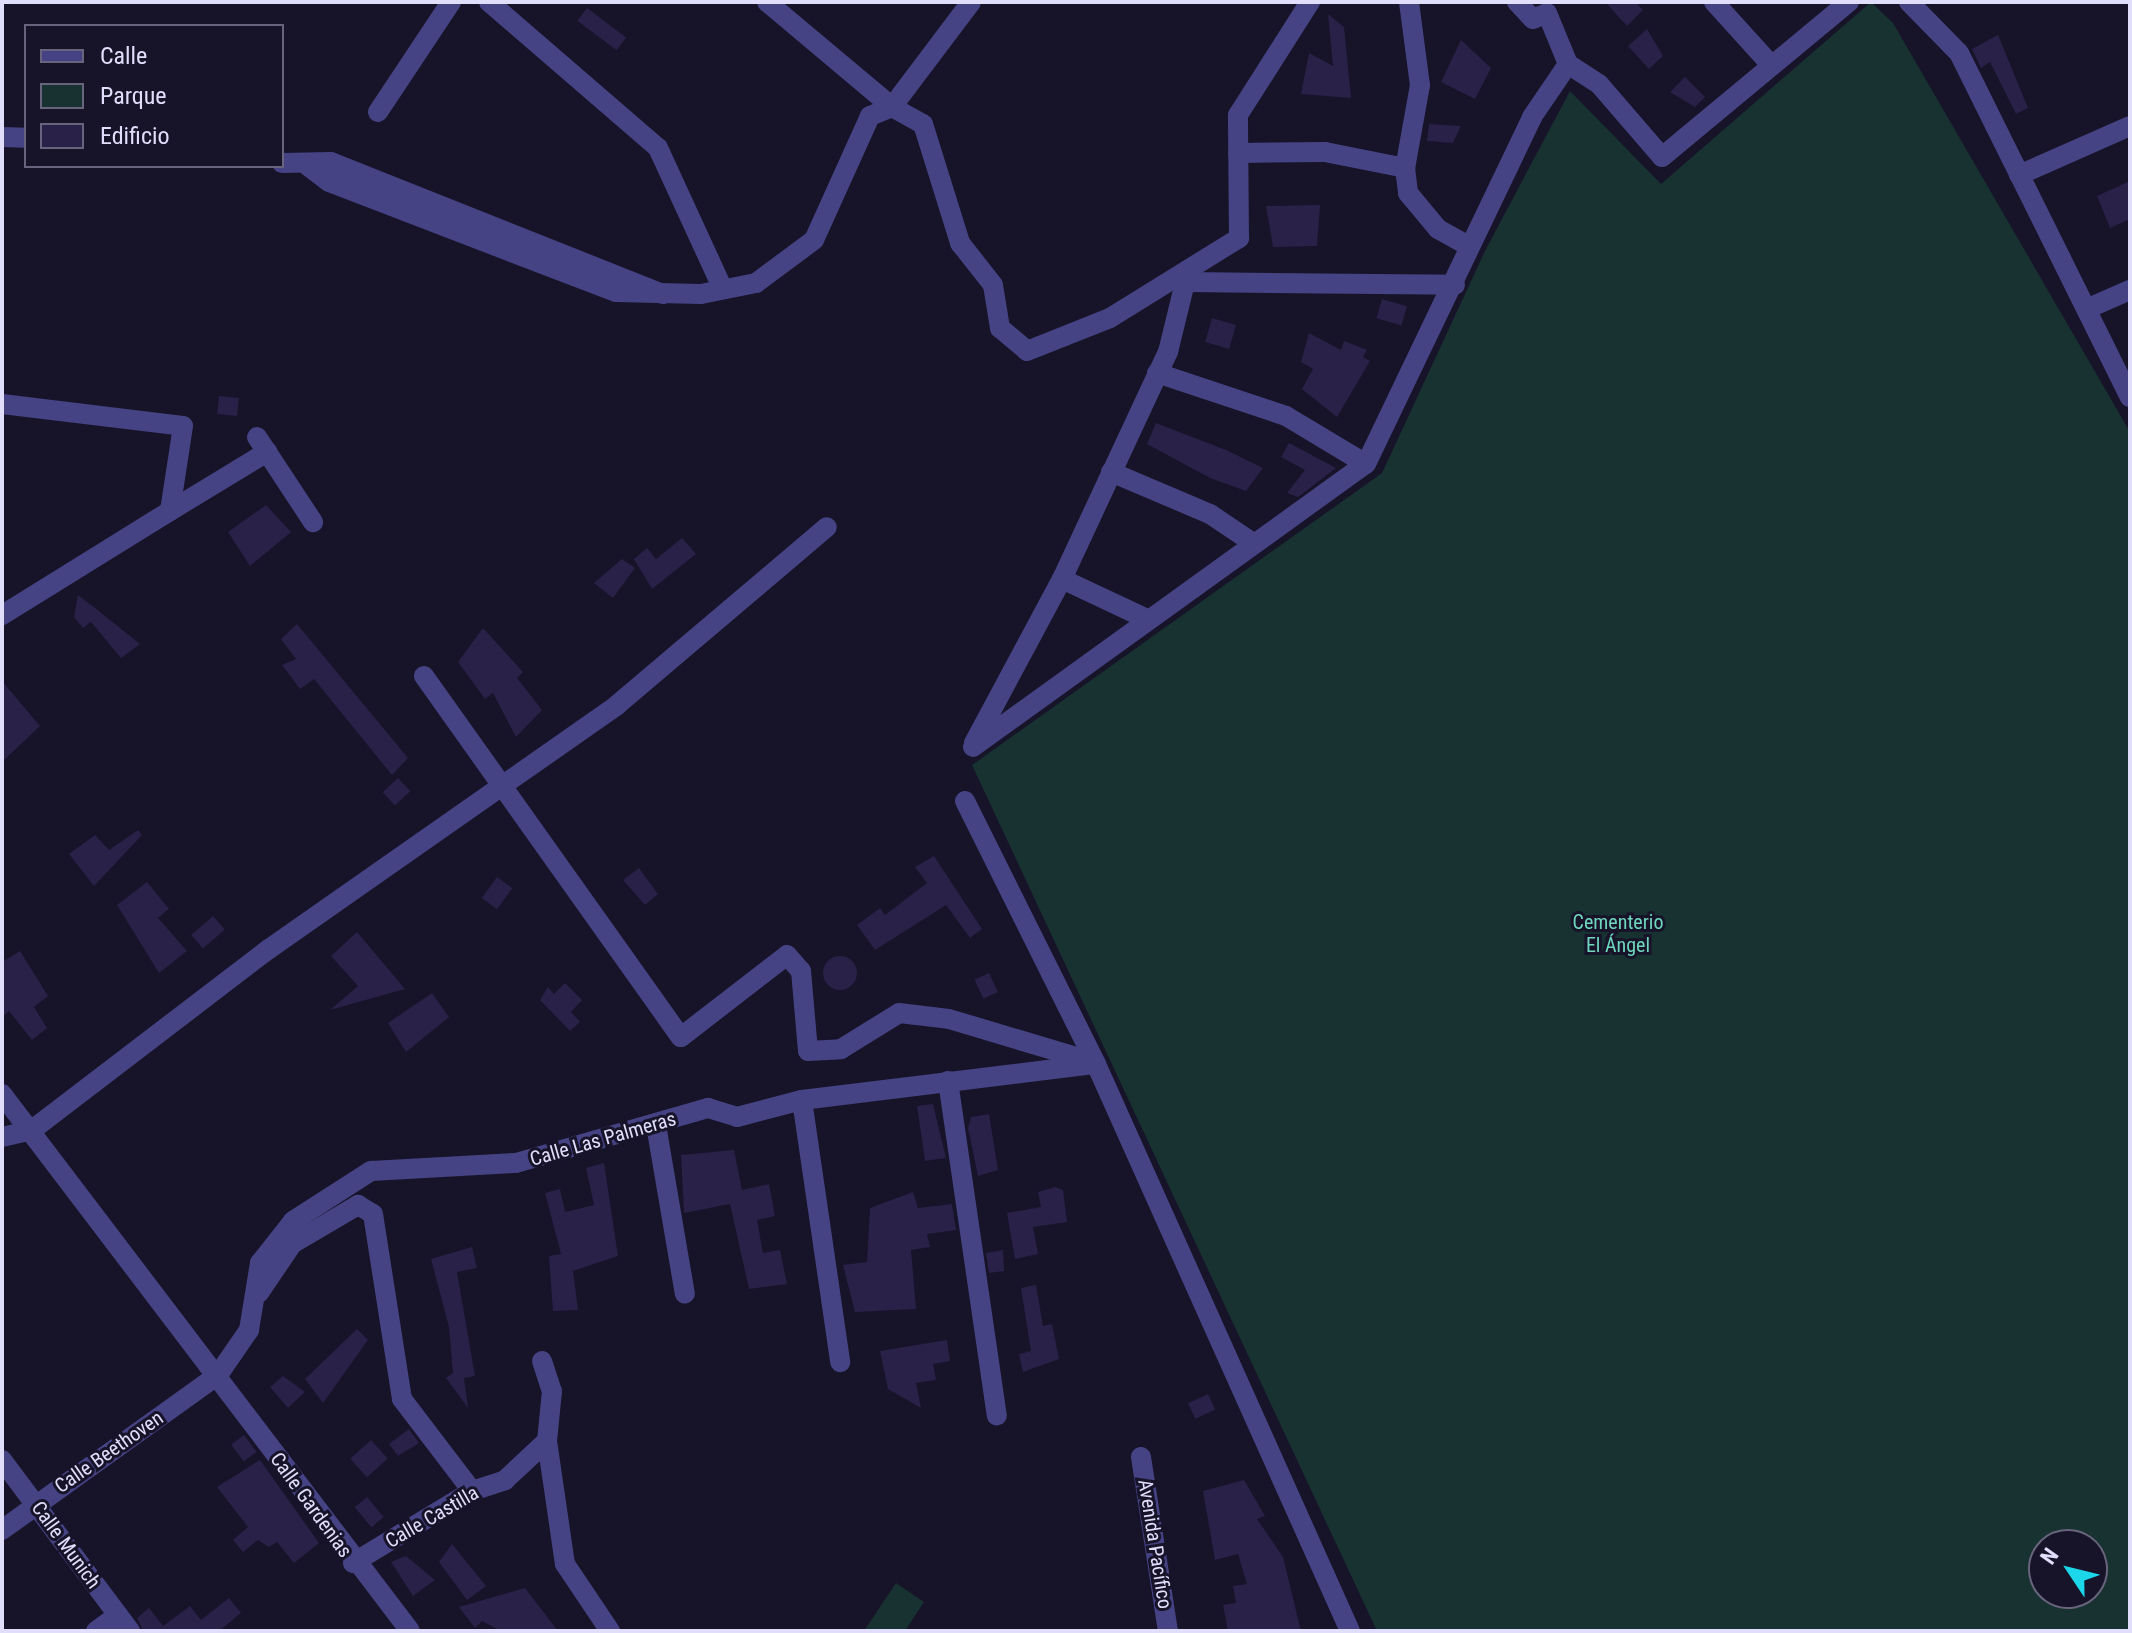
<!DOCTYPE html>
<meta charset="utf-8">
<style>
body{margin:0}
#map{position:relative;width:2132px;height:1633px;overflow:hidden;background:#171329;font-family:"Roboto Condensed",sans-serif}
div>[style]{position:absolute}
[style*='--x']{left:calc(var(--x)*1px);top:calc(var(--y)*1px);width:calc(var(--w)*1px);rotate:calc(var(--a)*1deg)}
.green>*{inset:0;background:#173231}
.building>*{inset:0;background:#292148;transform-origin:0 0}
.round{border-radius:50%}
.minor>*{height:20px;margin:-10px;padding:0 10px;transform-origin:10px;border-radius:10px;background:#454383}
span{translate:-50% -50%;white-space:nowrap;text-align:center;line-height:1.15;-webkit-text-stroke:6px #171329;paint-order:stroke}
.park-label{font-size:20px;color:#6fd7bd}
.street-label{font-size:20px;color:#e1defc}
.frame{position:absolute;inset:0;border:4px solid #e1defc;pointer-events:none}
.legend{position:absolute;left:24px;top:24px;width:260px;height:144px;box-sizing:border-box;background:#171329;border:2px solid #68647d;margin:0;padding:10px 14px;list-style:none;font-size:24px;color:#e1defc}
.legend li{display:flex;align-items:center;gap:16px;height:40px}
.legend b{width:40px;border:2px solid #68647d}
.north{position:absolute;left:2028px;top:1529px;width:80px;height:80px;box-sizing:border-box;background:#171329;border:2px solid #68647d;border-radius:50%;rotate:305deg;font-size:22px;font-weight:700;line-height:32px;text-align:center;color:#e1defc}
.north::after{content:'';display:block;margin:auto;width:28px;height:36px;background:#1cd6ea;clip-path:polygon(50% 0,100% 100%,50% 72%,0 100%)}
</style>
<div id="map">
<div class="green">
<div style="clip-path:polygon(evenodd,1871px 2px,1893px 23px,2130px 432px,2130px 1631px,1377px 1631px,972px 765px,1382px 473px,1485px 251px,1570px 91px,1661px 184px,1871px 2px,2044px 1545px,2092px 1545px,2092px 1593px,2044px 1593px,2044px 1545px)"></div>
<div style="clip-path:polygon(896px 1583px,924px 1602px,905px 1631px,864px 1631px)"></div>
</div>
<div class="building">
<div style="clip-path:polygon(1605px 2px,1635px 2px,1643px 10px,1627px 26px)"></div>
<div style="left:587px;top:8px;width:49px;height:16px;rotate:37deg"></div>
<div style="clip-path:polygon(1328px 14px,1344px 27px,1351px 98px,1301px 94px,1309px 53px,1333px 66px)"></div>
<div style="clip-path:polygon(1647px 29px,1663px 56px,1649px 69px,1628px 46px)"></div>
<div style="clip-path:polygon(1998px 35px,2028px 108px,2016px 114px,1990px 62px,1981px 68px,1972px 49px)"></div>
<div style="clip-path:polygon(1461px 40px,1491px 68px,1475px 99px,1441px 82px)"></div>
<div style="clip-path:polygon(1685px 77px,1705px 97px,1695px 107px,1670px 92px)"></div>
<div style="clip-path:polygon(1429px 124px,1461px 126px,1453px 143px,1427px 141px)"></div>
<div style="clip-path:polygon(2130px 181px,2130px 219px,2110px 228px,2097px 196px)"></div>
<div style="clip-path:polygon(1320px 205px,1317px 246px,1273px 247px,1266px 206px)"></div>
<div style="left:1382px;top:299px;width:26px;height:20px;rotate:16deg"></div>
<div style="left:1212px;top:318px;width:25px;height:25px;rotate:16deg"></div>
<div style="clip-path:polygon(1309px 333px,1341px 350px,1344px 341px,1367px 350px,1363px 357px,1370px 361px,1337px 417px,1302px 389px,1313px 369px,1301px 362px)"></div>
<div style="left:219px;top:396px;width:20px;height:18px;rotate:6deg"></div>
<div style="clip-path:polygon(1156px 423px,1226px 450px,1263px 468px,1246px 491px,1210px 478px,1147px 444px)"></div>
<div style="clip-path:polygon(1289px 443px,1336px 468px,1298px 497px,1287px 493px,1305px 470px,1281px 457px)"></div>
<div style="clip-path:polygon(266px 505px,291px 532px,250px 566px,228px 532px)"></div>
<div style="clip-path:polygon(682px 538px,696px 554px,652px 589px,634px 559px,647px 548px,656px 559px)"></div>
<div style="clip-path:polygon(622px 559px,635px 568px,613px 598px,594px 583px)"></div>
<div style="clip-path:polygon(78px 595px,95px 608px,140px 644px,121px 658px,91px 622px,83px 628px,74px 617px)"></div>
<div style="clip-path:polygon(297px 624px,408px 758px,392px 775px,314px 679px,300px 689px,282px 665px,296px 659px,281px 639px)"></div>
<div style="clip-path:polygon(483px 628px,523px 672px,517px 678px,542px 710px,516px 737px,493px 693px,485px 699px,458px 662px)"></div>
<div style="clip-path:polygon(2px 681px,40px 726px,2px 762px)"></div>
<div style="left:398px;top:778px;width:18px;height:21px;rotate:47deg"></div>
<div style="clip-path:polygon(138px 830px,142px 835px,94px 886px,69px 854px,95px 835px,109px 850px)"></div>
<div style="clip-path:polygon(934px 856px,982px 929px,970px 938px,946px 905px,875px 950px,857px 925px,880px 908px,885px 915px,927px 883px,915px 867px)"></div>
<div style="clip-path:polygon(639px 868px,658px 894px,645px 905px,623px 880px)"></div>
<div style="left:497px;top:877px;width:19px;height:26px;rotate:36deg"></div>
<div style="clip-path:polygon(147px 882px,169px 909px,158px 918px,187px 951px,159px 973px,117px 905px)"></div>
<div style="left:213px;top:916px;width:18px;height:29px;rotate:49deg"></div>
<div style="clip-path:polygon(357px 932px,405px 989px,330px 1010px,358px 986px,331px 956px)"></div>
<div style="clip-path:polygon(20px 951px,48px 996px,34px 1007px,47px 1028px,32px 1040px,9px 1011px,2px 1017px,2px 962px)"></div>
<div class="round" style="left:823px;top:956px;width:34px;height:34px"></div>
<div style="left:989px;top:973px;width:21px;height:16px;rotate:65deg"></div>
<div style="clip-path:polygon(565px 983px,582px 1000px,571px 1012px,580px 1022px,570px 1031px,540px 1000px,548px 987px,554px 994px)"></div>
<div style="clip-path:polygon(432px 993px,449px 1017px,406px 1052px,388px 1023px)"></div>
<div style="clip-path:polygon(933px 1104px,946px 1158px,925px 1161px,917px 1106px)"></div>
<div style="clip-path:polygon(989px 1114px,998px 1170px,978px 1176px,968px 1128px,971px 1117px)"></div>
<div style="clip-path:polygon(734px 1150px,742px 1190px,769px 1184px,775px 1216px,757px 1220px,763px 1253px,780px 1250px,787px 1284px,749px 1289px,730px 1204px,684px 1213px,681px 1155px)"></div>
<div style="clip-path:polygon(604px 1163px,618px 1256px,573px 1271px,578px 1310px,553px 1311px,549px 1256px,561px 1254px,545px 1193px,560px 1189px,565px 1212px,594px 1205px,586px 1168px)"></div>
<div style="clip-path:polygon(1055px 1187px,1063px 1190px,1067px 1222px,1033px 1227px,1038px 1254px,1015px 1259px,1007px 1213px,1041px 1207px,1038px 1192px)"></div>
<div style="clip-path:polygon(913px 1192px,918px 1208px,952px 1204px,956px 1230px,927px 1234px,930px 1247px,911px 1250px,916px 1309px,855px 1312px,843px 1265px,867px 1262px,870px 1208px)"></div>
<div style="clip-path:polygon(472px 1247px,477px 1268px,457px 1272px,475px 1376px,464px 1378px,468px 1408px,446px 1378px,453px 1373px,449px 1327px,431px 1259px)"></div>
<div style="clip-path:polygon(1003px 1250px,1004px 1271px,989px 1273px,986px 1253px)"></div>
<div style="clip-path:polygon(1036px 1285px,1043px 1326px,1052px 1324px,1059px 1359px,1023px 1372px,1019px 1354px,1031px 1351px,1021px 1288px)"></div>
<div style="clip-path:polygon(357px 1329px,368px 1340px,323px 1403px,305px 1379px)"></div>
<div style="clip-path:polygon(947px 1340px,950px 1361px,933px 1364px,936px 1380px,916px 1383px,921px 1408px,888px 1389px,880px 1351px)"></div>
<div style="clip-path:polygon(283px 1376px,305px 1392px,288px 1408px,270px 1387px)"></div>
<div style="left:1208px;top:1394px;width:17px;height:22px;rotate:65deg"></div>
<div style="clip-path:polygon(409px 1429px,419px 1443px,398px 1456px,389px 1444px)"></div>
<div style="left:244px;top:1435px;width:21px;height:16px;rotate:53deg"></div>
<div style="left:371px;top:1440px;width:25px;height:28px;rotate:48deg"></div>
<div style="clip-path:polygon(260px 1460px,319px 1543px,294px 1563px,277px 1542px,269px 1547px,258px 1540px,243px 1552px,233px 1540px,248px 1527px,217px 1487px)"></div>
<div style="clip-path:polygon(1244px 1480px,1265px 1516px,1257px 1519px,1283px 1557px,1301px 1631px,1228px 1631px,1223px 1605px,1236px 1603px,1233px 1586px,1247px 1584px,1238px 1554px,1215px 1560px,1203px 1491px)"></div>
<div style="left:367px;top:1497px;width:26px;height:16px;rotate:50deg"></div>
<div style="clip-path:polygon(452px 1544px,486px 1586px,467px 1600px,439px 1562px)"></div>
<div style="clip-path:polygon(406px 1556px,435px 1580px,413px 1596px,391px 1562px)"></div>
<div style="clip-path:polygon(525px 1588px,558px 1631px,501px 1631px,482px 1621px,475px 1628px,459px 1607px)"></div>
<div style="clip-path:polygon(229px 1598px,241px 1613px,219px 1631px,143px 1631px,137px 1618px,149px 1608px,163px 1626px,190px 1606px,201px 1620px)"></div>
</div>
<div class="minor">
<div style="--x:489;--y:2;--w:223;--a:40.8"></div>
<div style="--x:658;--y:148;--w:155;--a:65.3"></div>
<div style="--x:767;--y:2;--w:163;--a:40"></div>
<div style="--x:892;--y:107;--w:131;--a:-53"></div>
<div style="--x:1409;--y:2;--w:84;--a:82.5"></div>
<div style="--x:1420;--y:85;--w:84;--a:100.2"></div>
<div style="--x:1405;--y:168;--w:25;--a:83"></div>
<div style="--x:1408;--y:193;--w:47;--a:50.2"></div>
<div style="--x:1438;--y:229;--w:35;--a:29"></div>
<div style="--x:1517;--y:2;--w:23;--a:47"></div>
<div style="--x:1533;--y:19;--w:15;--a:-23"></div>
<div style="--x:1547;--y:13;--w:55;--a:67.6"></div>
<div style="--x:1714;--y:2;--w:86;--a:47.8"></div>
<div style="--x:1909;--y:2;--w:71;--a:45.6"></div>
<div style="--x:1959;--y:53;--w:384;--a:63.6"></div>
<div style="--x:378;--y:112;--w:132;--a:-56.4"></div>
<div style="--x:2;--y:137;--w:24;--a:2"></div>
<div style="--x:1238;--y:153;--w:87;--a:-0.7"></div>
<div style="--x:1325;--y:152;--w:82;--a:11.3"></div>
<div style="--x:282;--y:163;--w:49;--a:-1.2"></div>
<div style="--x:331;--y:162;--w:357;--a:21.7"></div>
<div style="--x:308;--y:166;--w:26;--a:37"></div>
<div style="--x:329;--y:182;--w:307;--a:21"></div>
<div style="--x:616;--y:292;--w:85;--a:1.3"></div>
<div style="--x:701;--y:294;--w:56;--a:-11.3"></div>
<div style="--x:756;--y:283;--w:72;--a:-36.6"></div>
<div style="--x:814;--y:240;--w:136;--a:-65.7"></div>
<div style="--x:870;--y:116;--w:24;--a:-22"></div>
<div style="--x:892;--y:107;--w:35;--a:29"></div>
<div style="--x:923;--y:124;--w:125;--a:72.7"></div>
<div style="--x:960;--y:243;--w:53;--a:51.8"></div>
<div style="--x:993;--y:285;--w:44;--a:80.8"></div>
<div style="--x:1000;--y:328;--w:35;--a:40"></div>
<div style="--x:1027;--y:351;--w:89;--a:-21.7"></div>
<div style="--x:1110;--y:318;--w:152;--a:-31.8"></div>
<div style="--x:1239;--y:238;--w:123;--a:-90.5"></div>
<div style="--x:1238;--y:115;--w:134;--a:-57.5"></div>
<div style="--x:2019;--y:175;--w:121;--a:-23.8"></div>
<div style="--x:1186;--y:282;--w:269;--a:0.6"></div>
<div style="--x:2091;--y:307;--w:43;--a:-23.6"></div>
<div style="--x:1157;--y:373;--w:136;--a:18.4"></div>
<div style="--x:1286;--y:416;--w:93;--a:31"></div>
<div style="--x:2;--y:404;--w:182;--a:6.9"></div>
<div style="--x:183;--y:426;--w:86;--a:98.7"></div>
<div style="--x:170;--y:511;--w:198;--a:148.2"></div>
<div style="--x:257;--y:437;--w:102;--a:56.6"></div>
<div style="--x:1111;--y:472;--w:108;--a:23"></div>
<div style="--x:1210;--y:514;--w:52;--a:34"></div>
<div style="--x:170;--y:511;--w:114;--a:-31.3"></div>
<div style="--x:1062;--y:579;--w:96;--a:25.2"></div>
<div style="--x:424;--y:676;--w:443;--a:54.6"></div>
<div style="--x:681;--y:1037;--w:134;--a:-37.7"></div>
<div style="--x:787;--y:955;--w:21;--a:49"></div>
<div style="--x:801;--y:971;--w:80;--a:85"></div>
<div style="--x:808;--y:1051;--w:33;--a:-3"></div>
<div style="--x:841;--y:1049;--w:68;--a:-31.8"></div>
<div style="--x:899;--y:1013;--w:50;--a:6.8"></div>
<div style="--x:949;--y:1019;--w:147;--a:16.6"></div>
<div style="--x:974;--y:743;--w:186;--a:-61.8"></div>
<div style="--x:1062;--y:579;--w:251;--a:-65"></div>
<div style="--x:1168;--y:352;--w:80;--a:-76.3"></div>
<div style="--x:973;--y:747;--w:484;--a:-35.8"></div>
<div style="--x:1366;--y:464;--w:385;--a:-64.4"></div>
<div style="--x:1532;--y:117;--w:64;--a:-55.8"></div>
<div style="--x:1568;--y:64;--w:37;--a:33"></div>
<div style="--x:1599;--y:84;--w:96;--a:49.2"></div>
<div style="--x:1662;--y:157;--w:243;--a:-39.7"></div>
<div style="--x:965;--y:801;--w:294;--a:63.5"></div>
<div style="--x:1096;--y:1064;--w:621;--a:65.87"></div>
<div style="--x:948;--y:1081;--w:338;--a:81.7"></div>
<div style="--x:2;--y:1094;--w:674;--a:52.77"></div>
<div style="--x:802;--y:1100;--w:265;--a:81.7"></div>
<div style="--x:656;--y:1125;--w:171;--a:80.3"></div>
<div style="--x:2;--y:1137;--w:31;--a:-13"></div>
<div style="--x:32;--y:1130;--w:298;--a:-37.4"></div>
<div style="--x:269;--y:949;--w:425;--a:-35"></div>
<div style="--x:617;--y:705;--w:275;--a:-40.3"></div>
<div style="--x:259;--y:1293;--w:59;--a:-56"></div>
<div style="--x:292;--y:1244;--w:77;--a:-30.6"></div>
<div style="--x:358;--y:1205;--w:17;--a:31"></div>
<div style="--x:373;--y:1214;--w:187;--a:81.1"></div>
<div style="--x:402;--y:1399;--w:116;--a:52.7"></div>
<div style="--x:542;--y:1361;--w:32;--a:72"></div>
<div style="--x:552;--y:1391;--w:50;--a:95.7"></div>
<div style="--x:547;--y:1441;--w:124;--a:81.7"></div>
<div style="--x:565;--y:1564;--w:81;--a:56.1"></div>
<div style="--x:1141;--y:1457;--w:176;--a:81.2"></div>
<div style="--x:2;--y:1460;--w:214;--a:53.2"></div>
<div style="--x:2;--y:1530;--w:266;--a:-35.7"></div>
<div style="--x:218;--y:1375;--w:55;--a:-55.4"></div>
<div style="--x:249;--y:1330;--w:68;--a:-80.7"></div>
<div style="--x:260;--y:1263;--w:53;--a:-51.8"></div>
<div style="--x:293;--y:1221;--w:93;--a:-32.7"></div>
<div style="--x:371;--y:1171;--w:145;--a:-3.2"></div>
<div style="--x:516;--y:1163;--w:200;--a:-16"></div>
<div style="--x:708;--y:1108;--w:30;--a:17"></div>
<div style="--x:737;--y:1117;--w:67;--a:-14.7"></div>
<div style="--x:802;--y:1100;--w:296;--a:-7"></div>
<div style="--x:353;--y:1563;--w:139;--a:-31.2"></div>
<div style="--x:472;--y:1491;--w:35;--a:-18"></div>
<div style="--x:505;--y:1480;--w:57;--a:-42.9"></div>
<div style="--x:96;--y:1631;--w:27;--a:-36"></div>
</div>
<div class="park-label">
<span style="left:1618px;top:934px">Cementerio<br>El Ángel</span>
</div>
<div class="street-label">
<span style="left:603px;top:1139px;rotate:-16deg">Calle Las Palmeras</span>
<span style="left:109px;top:1452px;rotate:-35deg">Calle Beethoven</span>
<span style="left:311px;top:1505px;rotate:54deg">Calle Gardenias</span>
<span style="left:432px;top:1517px;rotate:-30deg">Calle Castilla</span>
<span style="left:1155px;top:1544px;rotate:81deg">Avenida Pacífico</span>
<span style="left:66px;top:1545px;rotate:54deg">Calle Munich</span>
</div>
<div class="frame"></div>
<ul class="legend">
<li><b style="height:10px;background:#454383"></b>Calle</li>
<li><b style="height:22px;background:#173231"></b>Parque</li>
<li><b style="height:22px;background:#292148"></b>Edificio</li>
</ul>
<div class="north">N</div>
</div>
